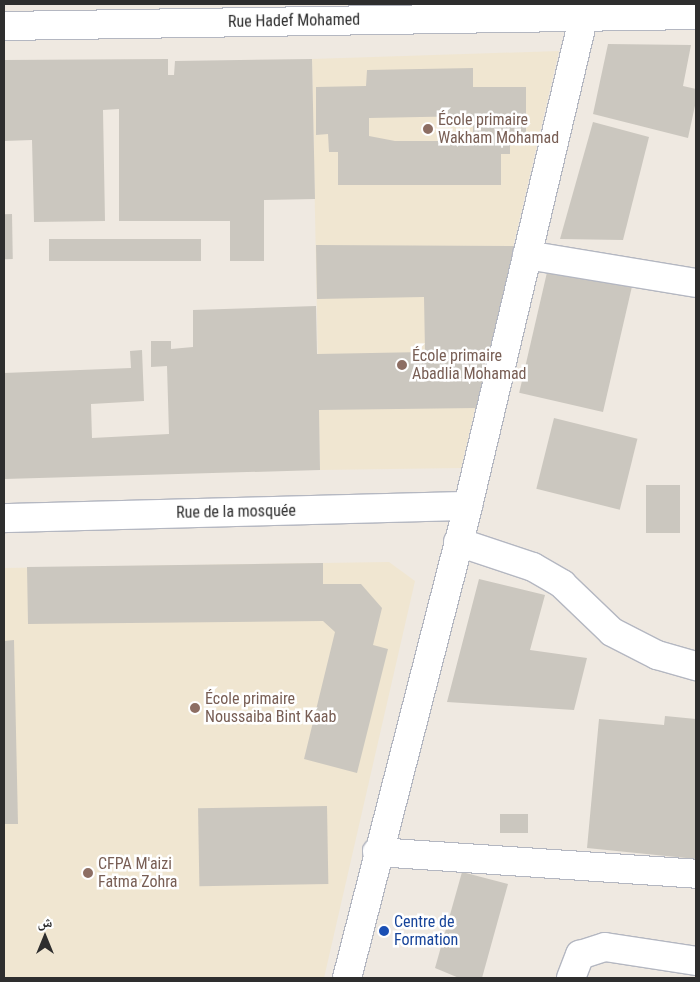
<!DOCTYPE html>
<meta charset="utf-8">
<style>
body{margin:0}
#map{position:relative;width:700px;height:982px;overflow:hidden;background:#efe9e1;font-family:"Roboto Condensed","Noto Naskh Arabic",sans-serif}
div>[style]{position:absolute}
[style*='--x']{left:calc(var(--x)*1px);top:calc(var(--y)*1px);width:calc(var(--w)*1px);rotate:calc(var(--a)*1deg)}
.education>*{inset:0;background:#f0e6d1}
.building>*{inset:0;background:#cbc7bf;transform-origin:0 0}
.roads{filter:drop-shadow(1px 0 #b4b7c1) drop-shadow(-1px 0 #b4b7c1) drop-shadow(0 1px #b4b7c1) drop-shadow(0 -1px #b4b7c1)}
.minor>*{height:28px;margin:-14px;padding:0 14px;transform-origin:14px;border-radius:14px;background:#fff}
.dots>*{width:14px;height:14px;translate:-50% -50%;box-sizing:border-box;border:2px solid #fff;border-radius:50%}
span{translate:-50% -50%;white-space:nowrap;text-align:center;line-height:1.15;-webkit-text-stroke:5px #fff;paint-order:stroke}
.street-label{font-size:16px;color:#2e2e2e}
.education-label{font-size:16px;color:#785e54}
.left{translate:0 -50%;text-align:left}
.transit-label{font-size:16px;color:#164399}
.frame{position:absolute;inset:0;border:5px solid #2e2e2e;pointer-events:none}
.north{position:absolute;left:20px;top:912px;width:50px;height:50px;-webkit-text-stroke:4px #fff;paint-order:stroke;rotate:0deg;font-size:14px;font-weight:700;line-height:20px;text-align:center;color:#2e2e2e}
.north::after{content:'';display:block;margin:auto;width:18px;height:22px;background:#2e2e2e;clip-path:polygon(50% 0,100% 100%,50% 72%,0 100%)}
</style>
<div id="map">
<div class="education">
<div style="clip-path:polygon(559px 51px,461px 468px,320px 470px,312px 59px)"></div>
<div style="clip-path:polygon(389px 562px,415px 581px,324px 978px,4px 978px,4px 568px)"></div>
</div>
<div class="building">
<div style="clip-path:polygon(608px 44px,691px 45px,683px 86px,696px 89px,696px 101px,688px 138px,593px 114px)"></div>
<div style="clip-path:polygon(168px 59px,168px 75px,174px 75px,175px 61px,312px 59px,315px 199px,264px 200px,264px 261px,230px 261px,230px 221px,119px 221px,119px 109px,103px 110px,105px 221px,34px 222px,32px 140px,4px 141px,4px 60px)"></div>
<div style="clip-path:polygon(evenodd,473px 68px,473px 87px,526px 87px,526px 137px,510px 138px,510px 154px,501px 154px,501px 185px,338px 185px,338px 152px,329px 152px,328px 134px,316px 135px,316px 87px,366px 86px,367px 70px,473px 68px,473px 116px,473px 133px,445px 141px,395px 141px,369px 136px,369px 118px,473px 116px)"></div>
<div style="clip-path:polygon(593px 122px,649px 137px,623px 240px,560px 239px)"></div>
<div style="left:12px;top:214px;width:45px;height:8px;rotate:89deg"></div>
<div style="left:49px;top:239px;width:152px;height:22px"></div>
<div style="clip-path:polygon(316px 245px,517px 246px,476px 408px,319px 410px,320px 470px,4px 479px,4px 373px,131px 368px,130px 351px,142px 350px,144px 401px,91px 404px,92px 438px,169px 434px,167px 366px,151px 367px,151px 341px,171px 341px,171px 349px,193px 347px,193px 310px,316px 306px,317px 354px,425px 352px,424px 297px,317px 299px)"></div>
<div style="left:548px;top:268px;width:86px;height:128px;rotate:13deg"></div>
<div style="left:554px;top:418px;width:86px;height:73px;rotate:14deg"></div>
<div style="left:646px;top:485px;width:34px;height:48px"></div>
<div style="clip-path:polygon(323px 563px,323px 584px,361px 584px,382px 608px,373px 645px,388px 649px,357px 773px,304px 759px,335px 632px,323px 621px,28px 624px,27px 567px)"></div>
<div style="clip-path:polygon(479px 579px,545px 595px,530px 650px,587px 658px,574px 710px,447px 702px)"></div>
<div style="clip-path:polygon(14px 640px,18px 824px,4px 824px,4px 641px)"></div>
<div style="clip-path:polygon(665px 716px,696px 719px,696px 859px,587px 848px,599px 719px,664px 725px)"></div>
<div style="left:327px;top:806px;width:78px;height:129px;rotate:89deg"></div>
<div style="left:528px;top:814px;width:19px;height:28px;rotate:90deg"></div>
<div style="clip-path:polygon(462px 872px,508px 884px,482px 978px,459px 978px,435px 968px)"></div>
</div>
<div class="roads">
<div class="minor">
<div style="--x:4;--y:26;--w:692;--a:-0.91"></div>
<div style="--x:527;--y:255;--w:171;--a:9.4"></div>
<div style="--x:4;--y:518;--w:464;--a:-1.5"></div>
<div style="--x:458;--y:542;--w:79;--a:18.4"></div>
<div style="--x:533;--y:567;--w:34;--a:30"></div>
<div style="--x:562;--y:584;--w:69;--a:43.8"></div>
<div style="--x:612;--y:632;--w:51;--a:27.1"></div>
<div style="--x:657;--y:655;--w:41;--a:15.8"></div>
<div style="--x:377;--y:852;--w:320;--a:3.9"></div>
<div style="--x:347;--y:978;--w:487;--a:-75.6"></div>
<div style="--x:468;--y:506;--w:505;--a:-76.71"></div>
<div style="--x:571;--y:978;--w:25;--a:-69"></div>
<div style="--x:580;--y:955;--w:26;--a:-18"></div>
<div style="--x:605;--y:947;--w:92;--a:8.7"></div>
</div>
</div>
<div class="dots">
<div style="left:428px;top:129px;background:#8d6e63"></div>
<div style="left:402px;top:365px;background:#8d6e63"></div>
<div style="left:195px;top:708px;background:#8d6e63"></div>
<div style="left:88px;top:873px;background:#8d6e63"></div>
<div style="left:384px;top:931px;background:#1a4fb4"></div>
</div>
<div class="street-label">
<span style="left:294px;top:21px;rotate:-1deg">Rue Hadef Mohamed</span>
<span style="left:236px;top:512px;rotate:-1deg">Rue de la mosquée</span>
</div>
<div class="education-label">
<span class="left" style="left:438px;top:129px">École primaire<br>Wakham Mohamad</span>
<span class="left" style="left:412px;top:365px">École primaire<br>Abadlia Mohamad</span>
<span class="left" style="left:205px;top:708px">École primaire<br>Noussaiba Bint Kaab</span>
<span class="left" style="left:98px;top:873px">CFPA M'aizi<br>Fatma Zohra</span>
</div>
<div class="transit-label">
<span class="left" style="left:394px;top:931px">Centre de<br>Formation</span>
</div>
<div class="frame"></div>
<div class="north">ش</div>
</div>
